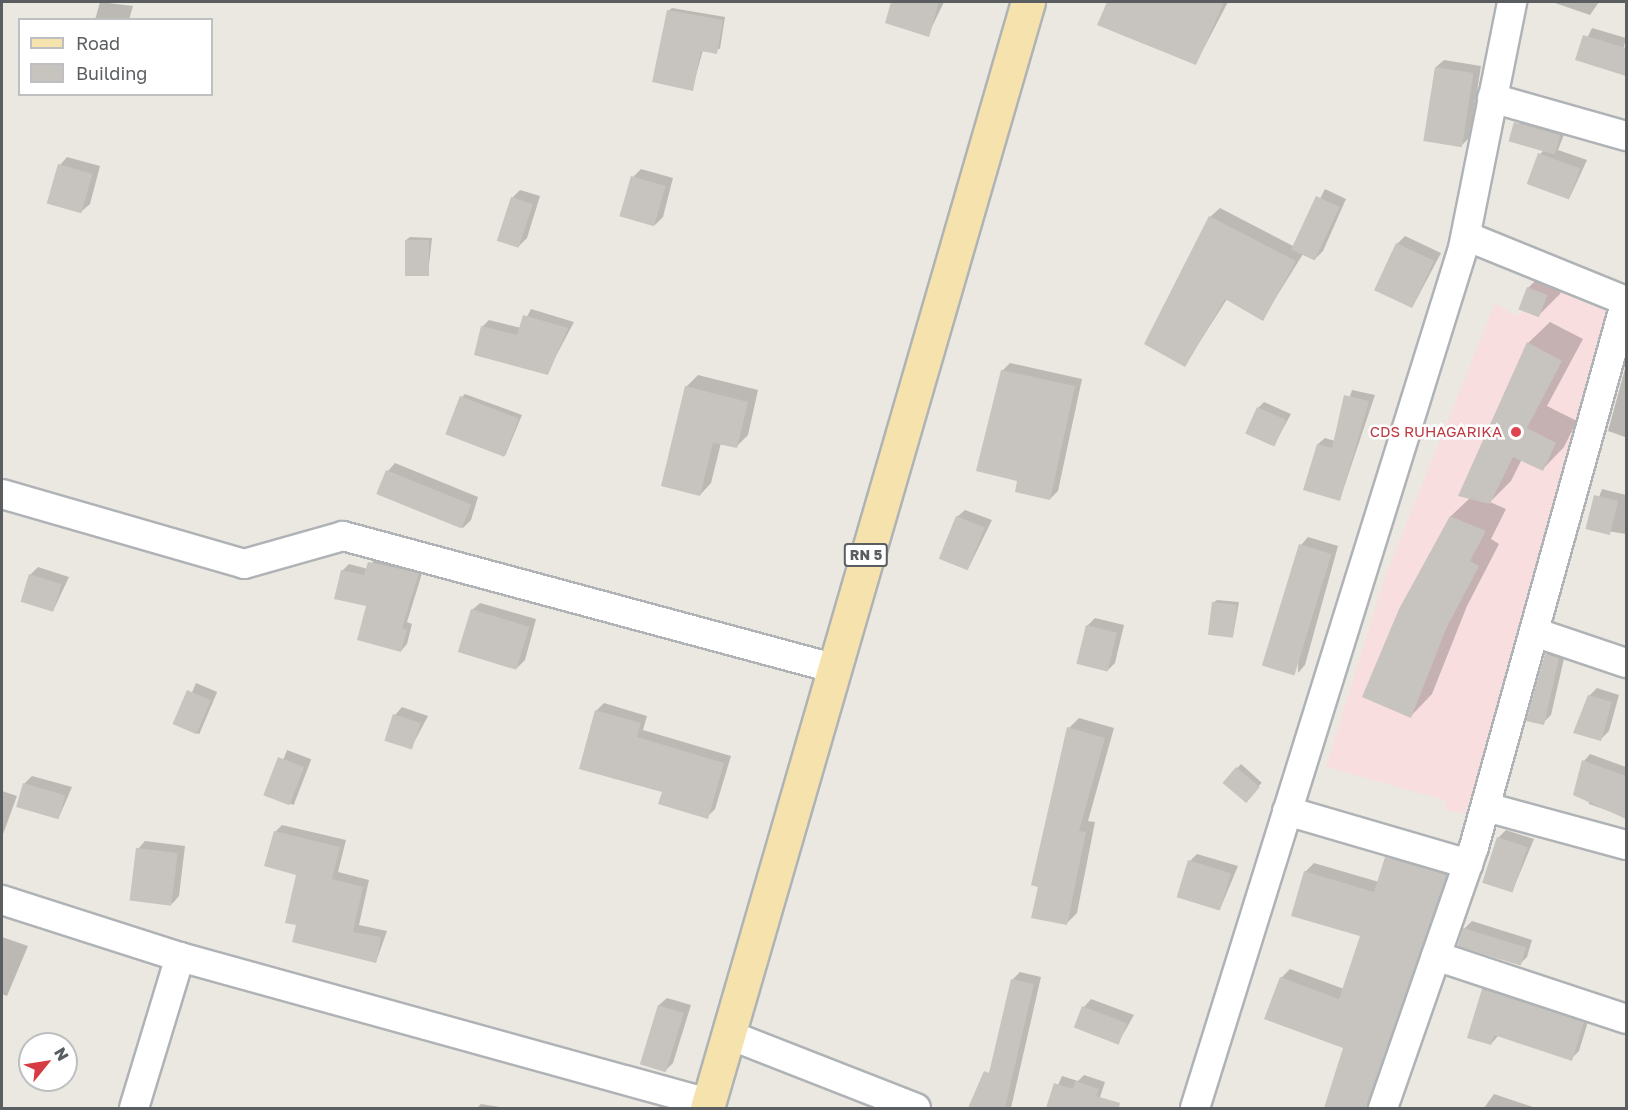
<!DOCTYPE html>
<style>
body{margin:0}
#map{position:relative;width:1628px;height:1110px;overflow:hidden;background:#ebe8e2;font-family:"Golos Text",sans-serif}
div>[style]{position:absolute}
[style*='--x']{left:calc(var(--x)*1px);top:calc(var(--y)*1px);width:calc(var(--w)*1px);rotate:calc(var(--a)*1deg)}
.medical>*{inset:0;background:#f8dedf}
.shadow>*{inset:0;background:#0003;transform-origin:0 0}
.building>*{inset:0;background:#c7c3be;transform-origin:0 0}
.roads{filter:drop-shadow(2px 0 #afb3b6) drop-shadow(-2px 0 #afb3b6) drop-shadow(0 2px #afb3b6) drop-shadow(0 -2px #afb3b6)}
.minor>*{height:28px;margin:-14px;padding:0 14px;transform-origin:14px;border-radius:14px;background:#fff}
.primary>*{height:33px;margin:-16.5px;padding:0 16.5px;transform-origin:16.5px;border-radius:16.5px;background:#f6e2ac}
.dots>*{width:16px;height:16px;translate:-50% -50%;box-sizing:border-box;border:3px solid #fff;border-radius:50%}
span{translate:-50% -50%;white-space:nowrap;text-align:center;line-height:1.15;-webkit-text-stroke:5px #fff;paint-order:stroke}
.shield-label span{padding:2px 4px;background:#fff;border:2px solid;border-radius:4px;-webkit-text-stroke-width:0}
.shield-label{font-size:14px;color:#5a5e61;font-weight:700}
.health-label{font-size:15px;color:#be3a42}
.right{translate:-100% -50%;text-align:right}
.frame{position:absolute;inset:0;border:3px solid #5a5e61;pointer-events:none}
.legend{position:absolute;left:18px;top:18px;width:195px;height:78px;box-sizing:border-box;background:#fff;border:2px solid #bdbfc0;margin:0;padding:8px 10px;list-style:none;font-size:18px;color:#5a5e61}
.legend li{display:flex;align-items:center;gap:12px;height:30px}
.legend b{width:30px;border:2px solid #bdbfc0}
.north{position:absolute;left:18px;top:1032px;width:60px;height:60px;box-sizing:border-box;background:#fff;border:2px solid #bdbfc0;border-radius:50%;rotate:60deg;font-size:16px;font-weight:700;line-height:24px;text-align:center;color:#5a5e61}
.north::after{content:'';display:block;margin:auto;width:21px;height:27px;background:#d63d42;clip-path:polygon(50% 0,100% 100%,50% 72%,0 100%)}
</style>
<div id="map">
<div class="medical">
<div style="clip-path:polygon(1537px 272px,1622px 313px,1557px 547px,1465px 814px,1445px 810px,1445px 800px,1326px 767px,1385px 577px,1495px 303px,1519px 316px)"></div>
</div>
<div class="shadow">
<div style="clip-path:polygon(100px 2px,133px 6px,129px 20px,95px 20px)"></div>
<div style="clip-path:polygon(893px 2px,944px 2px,928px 35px,887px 22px)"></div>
<div style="clip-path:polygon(1110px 2px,1228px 2px,1196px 63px,1099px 24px)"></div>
<div style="clip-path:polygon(1552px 2px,1599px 2px,1590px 15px)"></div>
<div style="clip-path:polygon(672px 8px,725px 17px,720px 49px,703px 50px,692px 90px,668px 11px)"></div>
<div style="clip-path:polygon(1592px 28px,1626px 38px,1620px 62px,1577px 59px)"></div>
<div style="clip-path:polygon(1444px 60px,1481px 66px,1470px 137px,1462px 145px,1436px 67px)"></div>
<div style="clip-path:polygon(1523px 115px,1567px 127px,1558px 150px,1587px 160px,1570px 197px,1540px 154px,1545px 149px,1511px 141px)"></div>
<div style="clip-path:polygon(67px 157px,100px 166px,90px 204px,82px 211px,60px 165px)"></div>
<div style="clip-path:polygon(641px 169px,673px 178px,663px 217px,655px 225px,633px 177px)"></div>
<div style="clip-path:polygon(1325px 189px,1346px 199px,1323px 251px,1315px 259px,1303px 254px,1262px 320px,1227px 299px,1185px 365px,1210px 217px,1220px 208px,1295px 247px)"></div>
<div style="clip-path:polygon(520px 190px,540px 196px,527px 238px,519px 246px,512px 198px)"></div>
<div style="clip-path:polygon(1405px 236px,1441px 253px,1413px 306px,1397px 244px)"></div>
<div style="clip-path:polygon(410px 237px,432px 238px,428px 275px,406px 240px)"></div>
<div style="clip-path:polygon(1550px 266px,1568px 274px,1560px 294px,1538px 316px,1528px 288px)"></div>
<div style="clip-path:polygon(531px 309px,574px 322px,547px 373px,482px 327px,489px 320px,521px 328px)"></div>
<div style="clip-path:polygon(1550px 322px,1583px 339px,1547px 406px,1577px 421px,1564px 447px,1543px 469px,1522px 459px,1511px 481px,1490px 502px,1506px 509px,1491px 539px,1499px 544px,1467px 606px,1432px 694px,1411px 716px,1400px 609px,1451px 516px,1470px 498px,1528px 343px)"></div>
<div style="clip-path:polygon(1010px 363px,1082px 379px,1058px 491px,1050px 499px,1019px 480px,1002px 371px)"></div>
<div style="clip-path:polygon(1626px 365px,1626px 435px,1625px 437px,1608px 431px)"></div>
<div style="clip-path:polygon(698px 375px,758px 390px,748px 435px,736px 447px,721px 443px,711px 483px,700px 495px,686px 387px)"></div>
<div style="clip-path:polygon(1352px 390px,1375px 395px,1340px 499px,1318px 444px,1325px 438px,1335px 441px)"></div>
<div style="clip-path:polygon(465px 394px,522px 415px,505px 456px,462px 397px)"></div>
<div style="clip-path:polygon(1264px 402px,1291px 414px,1274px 445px,1258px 408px)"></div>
<div style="clip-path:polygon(395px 463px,478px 497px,471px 520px,463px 528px,388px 471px)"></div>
<div style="clip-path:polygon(1602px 489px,1626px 495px,1626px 534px,1588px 528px)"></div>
<div style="clip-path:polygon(965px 510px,992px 520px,968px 569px,957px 517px)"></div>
<div style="clip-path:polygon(1308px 537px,1338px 546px,1305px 665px,1298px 673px,1301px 545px)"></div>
<div style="clip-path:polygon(376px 557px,424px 567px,407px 622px,412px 624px,407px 644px,401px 651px,368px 605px,336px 598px,343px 570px,349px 564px,368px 569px)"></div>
<div style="clip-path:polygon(38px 567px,69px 577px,53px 611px,30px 575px)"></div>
<div style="clip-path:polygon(1217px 600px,1239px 602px,1233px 636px,1213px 603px)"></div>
<div style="clip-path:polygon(480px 603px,536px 619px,525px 660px,517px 668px,472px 610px)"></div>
<div style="clip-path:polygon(1095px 618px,1124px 625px,1115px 663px,1107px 671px,1087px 626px)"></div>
<div style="clip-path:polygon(1554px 647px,1566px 650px,1551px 715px,1543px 723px,1546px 655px)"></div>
<div style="left:196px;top:683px;width:23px;height:46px;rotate:23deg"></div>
<div style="clip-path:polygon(1597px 688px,1619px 695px,1609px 731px,1601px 739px,1589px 696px)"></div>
<div style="clip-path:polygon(604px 703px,647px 716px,643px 730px,731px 756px,715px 809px,707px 817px,664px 791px,596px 711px)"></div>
<div style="clip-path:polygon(402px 707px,428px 716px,411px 748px,395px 715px)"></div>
<div style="clip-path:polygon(1079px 718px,1114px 728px,1088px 821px,1095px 822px,1077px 913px,1067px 923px,1069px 728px)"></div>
<div style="left:287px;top:750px;width:26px;height:49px;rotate:21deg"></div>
<div style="clip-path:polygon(1590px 754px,1626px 767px,1626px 817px,1589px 804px,1584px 761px)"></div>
<div style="left:1241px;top:764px;width:28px;height:25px;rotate:42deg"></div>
<div style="clip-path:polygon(32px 776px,72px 787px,59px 817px,24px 784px)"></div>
<div style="clip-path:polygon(2px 791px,17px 796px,2px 837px)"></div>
<div style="clip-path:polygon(282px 825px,346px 840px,338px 872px,369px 880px,359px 925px,387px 931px,376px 962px,298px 874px,275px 832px)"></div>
<div style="clip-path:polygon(1506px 830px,1534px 839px,1512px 892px,1498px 838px)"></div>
<div style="clip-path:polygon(145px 841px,185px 846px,179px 896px,172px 904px,138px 849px)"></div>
<div style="clip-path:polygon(1396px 849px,1455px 866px,1373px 1108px,1325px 1108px,1345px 1047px,1281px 978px,1290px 969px,1344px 989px,1362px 936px,1305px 872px,1314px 863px,1379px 882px)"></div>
<div style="clip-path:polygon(1197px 854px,1238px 866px,1220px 909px,1190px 861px)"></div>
<div style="clip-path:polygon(1472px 921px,1532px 940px,1527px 957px,1519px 965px,1464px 929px)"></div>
<div style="clip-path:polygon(2px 937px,28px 946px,7px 996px,2px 994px)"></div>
<div style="clip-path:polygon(1020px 972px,1041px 977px,1011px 1108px,979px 1108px,971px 1105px,993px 1065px,1013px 979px)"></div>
<div style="clip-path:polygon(1491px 982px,1590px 1015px,1579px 1051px,1571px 1059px,1499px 1035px,1491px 1044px,1469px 1037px,1483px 989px)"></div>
<div style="clip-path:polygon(667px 998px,691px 1005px,673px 1063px,665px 1071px,641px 1063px,659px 1005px)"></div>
<div style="clip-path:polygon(1091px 999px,1134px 1015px,1118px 1043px,1084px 1007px)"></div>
<div style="clip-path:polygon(1084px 1075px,1105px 1082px,1098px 1103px,1115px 1108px,1048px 1108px,1062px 1076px,1078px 1081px)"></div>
<div style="clip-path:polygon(1494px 1094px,1536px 1108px,1484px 1108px)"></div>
<div style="clip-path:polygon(481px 1104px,506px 1108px,477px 1108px)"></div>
</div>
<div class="building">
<div style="clip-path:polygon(891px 2px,939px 2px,929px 37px,885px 23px)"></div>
<div style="clip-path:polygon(1107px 2px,1224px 2px,1196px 65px,1097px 25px)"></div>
<div style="clip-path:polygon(667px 10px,723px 20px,717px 54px,701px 51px,693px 91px,652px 82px)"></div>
<div style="clip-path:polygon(1583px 35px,1626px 48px,1626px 76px,1575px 60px)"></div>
<div style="left:1435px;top:67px;width:39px;height:75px;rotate:9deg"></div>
<div style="left:1514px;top:122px;width:48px;height:20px;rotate:16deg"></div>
<div style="left:1538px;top:153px;width:45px;height:33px;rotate:20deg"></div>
<div style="left:58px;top:164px;width:36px;height:41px;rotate:16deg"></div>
<div style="left:631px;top:176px;width:36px;height:42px;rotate:16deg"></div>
<div style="left:1316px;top:196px;width:26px;height:59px;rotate:25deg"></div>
<div style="left:511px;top:197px;width:23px;height:46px;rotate:18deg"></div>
<div style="clip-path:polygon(1209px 216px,1296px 261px,1263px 321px,1225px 299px,1185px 367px,1144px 344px)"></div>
<div style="left:405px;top:240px;width:24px;height:36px"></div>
<div style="left:1396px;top:243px;width:42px;height:52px;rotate:25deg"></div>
<div style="left:1527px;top:287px;width:22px;height:24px;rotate:21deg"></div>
<div style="clip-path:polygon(523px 315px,568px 328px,548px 375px,474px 355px,481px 326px,517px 335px)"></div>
<div style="clip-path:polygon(1527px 342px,1562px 361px,1527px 428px,1556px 443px,1543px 471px,1513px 457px,1490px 504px,1458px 496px)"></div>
<div style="clip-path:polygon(1001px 370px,1075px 386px,1050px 500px,1015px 492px,1017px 481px,976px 471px)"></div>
<div style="clip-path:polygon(685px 386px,748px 402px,737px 448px,713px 443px,700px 496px,661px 486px)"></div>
<div style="clip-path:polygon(1344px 395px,1369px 401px,1340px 501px,1303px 490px,1317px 444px,1332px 448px)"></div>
<div style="left:460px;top:396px;width:63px;height:41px;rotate:21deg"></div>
<div style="left:1257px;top:407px;width:32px;height:29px;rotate:24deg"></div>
<div style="left:386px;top:470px;width:92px;height:26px;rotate:22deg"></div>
<div style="left:1594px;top:495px;width:25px;height:35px;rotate:14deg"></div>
<div style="left:956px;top:516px;width:31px;height:46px;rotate:22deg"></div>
<div style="clip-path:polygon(1450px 516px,1486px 531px,1470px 561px,1479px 566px,1446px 629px,1411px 718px,1362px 697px,1399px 609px)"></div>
<div style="left:1299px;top:544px;width:34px;height:127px;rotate:17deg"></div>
<div style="clip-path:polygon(368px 562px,419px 573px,402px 628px,407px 630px,401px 652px,357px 640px,366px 606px,334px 599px,341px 570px,364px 575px)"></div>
<div style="left:29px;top:574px;width:34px;height:29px;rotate:17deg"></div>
<div style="left:1212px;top:602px;width:25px;height:33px;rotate:7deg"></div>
<div style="left:471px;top:609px;width:61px;height:45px;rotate:17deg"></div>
<div style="left:1086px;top:625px;width:32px;height:40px;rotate:14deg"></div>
<div style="clip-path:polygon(1545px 654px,1559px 658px,1544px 725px,1526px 721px)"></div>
<div style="left:187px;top:690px;width:26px;height:37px;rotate:23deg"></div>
<div style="clip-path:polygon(1588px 695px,1612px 702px,1601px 741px,1573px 733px)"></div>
<div style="clip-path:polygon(595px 710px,641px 723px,637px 737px,724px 763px,708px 819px,658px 804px,662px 792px,579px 769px)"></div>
<div style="left:393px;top:714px;width:29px;height:28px;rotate:18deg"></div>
<div style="clip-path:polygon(1067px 727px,1105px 738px,1079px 831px,1086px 832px,1067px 925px,1031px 918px,1038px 887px,1031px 885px)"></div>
<div style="left:278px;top:757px;width:28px;height:41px;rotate:21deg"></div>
<div style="clip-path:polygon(1582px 760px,1626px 776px,1626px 819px,1573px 795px)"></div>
<div style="left:1236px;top:767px;width:31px;height:21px;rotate:40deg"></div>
<div style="left:23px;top:783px;width:44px;height:25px;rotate:16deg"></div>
<div style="clip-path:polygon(274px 831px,340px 847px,332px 879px,363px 887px,353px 932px,381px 937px,376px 963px,292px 942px,296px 925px,285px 923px,296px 875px,264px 866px)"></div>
<div style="left:1497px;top:837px;width:32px;height:48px;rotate:18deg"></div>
<div style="left:136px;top:848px;width:42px;height:53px;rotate:7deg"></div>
<div style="clip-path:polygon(1385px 857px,1447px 875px,1367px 1108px,1324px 1108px,1343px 1048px,1264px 1019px,1280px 977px,1339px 999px,1360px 936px,1291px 916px,1304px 871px,1374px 892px)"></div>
<div style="left:1188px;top:860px;width:45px;height:39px;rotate:17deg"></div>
<div style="left:1463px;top:928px;width:66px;height:19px;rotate:17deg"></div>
<div style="clip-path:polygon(1011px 979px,1034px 984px,1005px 1108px,968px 1108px,984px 1071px,989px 1073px)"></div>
<div style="clip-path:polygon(1482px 989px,1584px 1022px,1572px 1061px,1494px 1035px,1491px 1045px,1467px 1038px)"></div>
<div style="left:658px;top:1005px;width:27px;height:62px;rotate:17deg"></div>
<div style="left:1082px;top:1006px;width:48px;height:23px;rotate:21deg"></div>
<div style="clip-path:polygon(1075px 1081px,1099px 1089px,1096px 1096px,1120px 1103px,1119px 1108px,1046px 1108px,1054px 1083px,1073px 1089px)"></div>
</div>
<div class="roads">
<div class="minor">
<div style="--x:1492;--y:98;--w:139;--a:15.8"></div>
<div style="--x:1466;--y:236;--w:173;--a:22.1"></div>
<div style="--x:2;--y:494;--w:252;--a:16.1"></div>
<div style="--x:244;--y:564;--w:103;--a:-15.8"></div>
<div style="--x:343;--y:536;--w:507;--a:15.08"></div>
<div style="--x:1534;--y:632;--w:97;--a:18.6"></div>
<div style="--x:1486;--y:807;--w:145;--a:15.2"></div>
<div style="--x:1287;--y:811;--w:189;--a:16.3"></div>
<div style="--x:2;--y:900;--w:187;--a:17.8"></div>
<div style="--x:180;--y:957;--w:548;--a:15.46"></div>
<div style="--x:1436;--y:956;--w:200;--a:18.3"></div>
<div style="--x:727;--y:1034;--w:203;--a:21.4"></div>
<div style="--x:134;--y:1108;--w:158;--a:-73.1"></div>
<div style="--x:1195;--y:1108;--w:901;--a:-72.69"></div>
<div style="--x:1463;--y:248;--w:251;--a:-78.7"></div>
<div style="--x:1383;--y:1108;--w:276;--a:-70.8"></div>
<div style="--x:1474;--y:847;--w:568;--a:-74.47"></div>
</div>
<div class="primary">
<div style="--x:707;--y:1108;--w:1152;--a:-73.82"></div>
</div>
</div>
<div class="dots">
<div style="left:1516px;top:432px;background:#e0444e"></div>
</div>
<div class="shield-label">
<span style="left:866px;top:555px">RN 5</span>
</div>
<div class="health-label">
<span class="right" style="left:1502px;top:432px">CDS RUHAGARIKA</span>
</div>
<div class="frame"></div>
<ul class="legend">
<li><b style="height:8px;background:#f6e2ac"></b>Road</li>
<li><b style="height:16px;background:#c7c3be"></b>Building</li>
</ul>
<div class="north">N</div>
</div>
